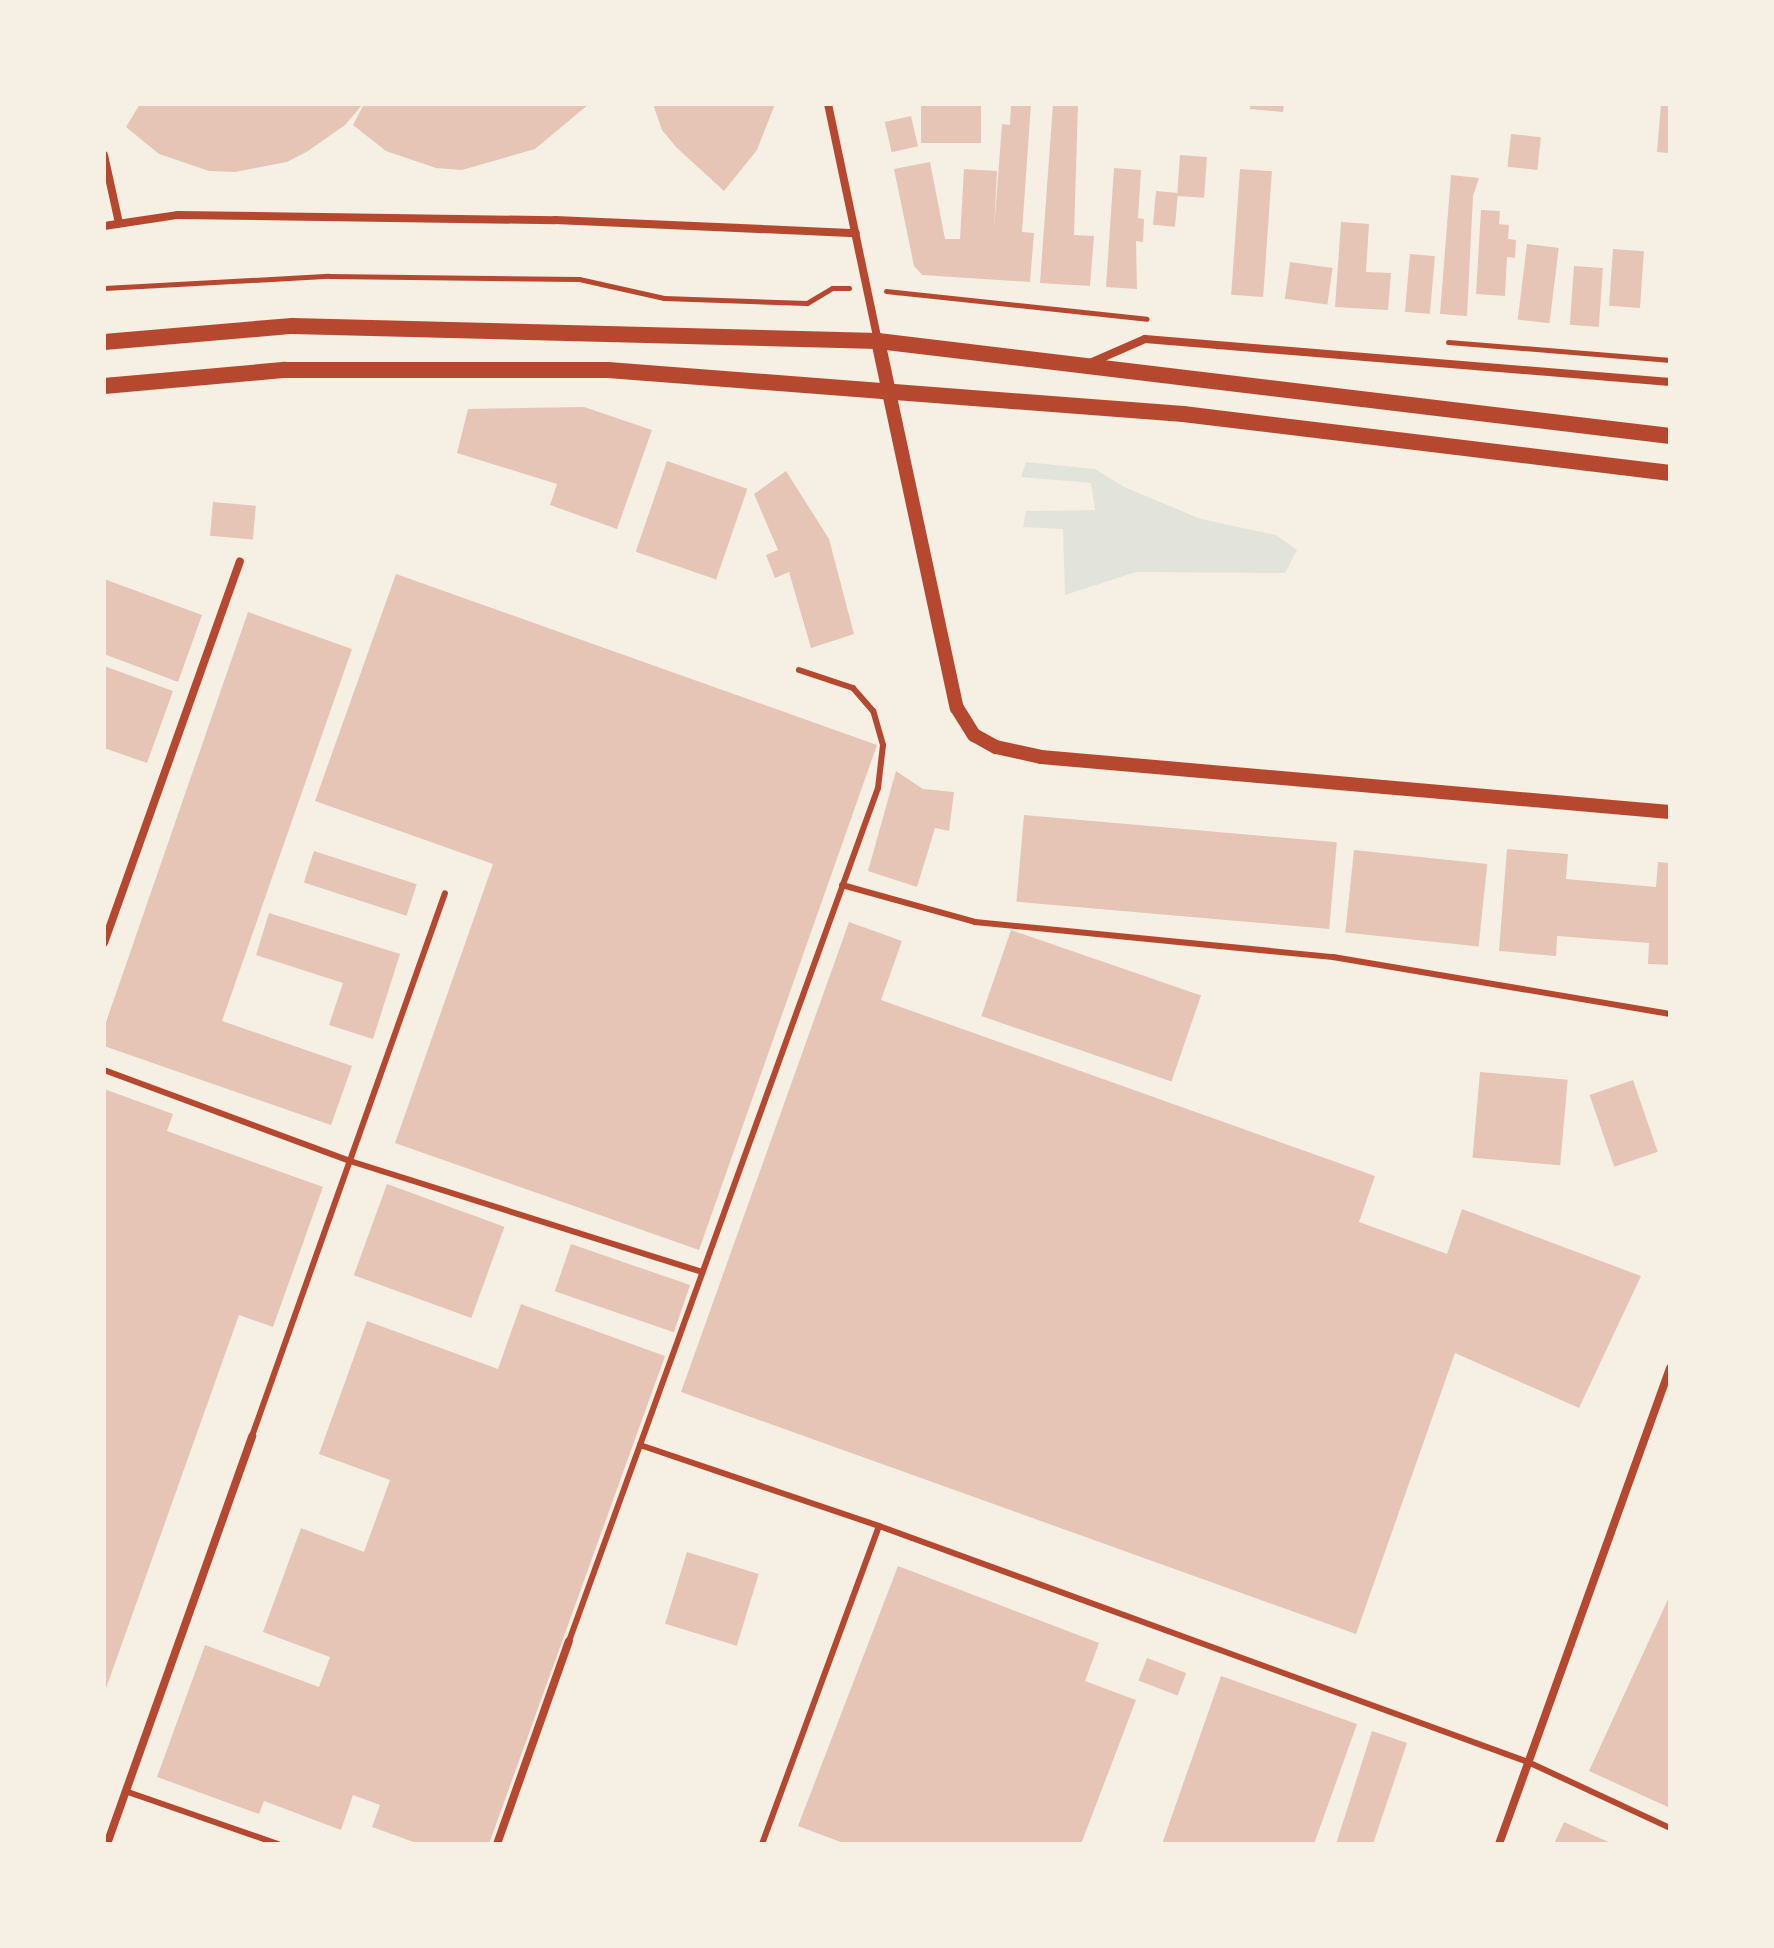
<!DOCTYPE html>
<style>
body{margin:0}
#map{position:relative;width:1774px;height:1948px;overflow:hidden;background:#f6efe4;font-family:"Fira Sans",sans-serif}
div>[style]{position:absolute}
[style*='--x']{left:calc(var(--x)*1px);top:calc(var(--y)*1px);width:calc(var(--w)*1px);rotate:calc(var(--a)*1deg)}
.green>*{inset:0;background:#e2e4dc}
.building>*{inset:0;background:#e6c5b7;transform-origin:0 0}
.path>*{height:5px;margin:-2.5px;padding:0 2.5px;transform-origin:2.5px;border-radius:2.5px;background:#b5482f}
.service>*{height:6px;margin:-3px;padding:0 3px;transform-origin:3px;border-radius:3px;background:#b5482f}
.minor>*{height:8px;margin:-4px;padding:0 4px;transform-origin:4px;border-radius:4px;background:#b5482f}
.tertiary>*{height:14px;margin:-7px;padding:0 7px;transform-origin:7px;border-radius:7px;background:#b5482f}
.secondary>*{height:16px;margin:-8px;padding:0 8px;transform-origin:8px;border-radius:8px;background:#b5482f}
span{translate:-50% -50%;white-space:nowrap;text-align:center;line-height:1.15;-webkit-text-stroke:8px #f6efe4;paint-order:stroke}
.frame{position:absolute;inset:0;border:106px solid #f6efe4;pointer-events:none}
</style>
<div id="map">
<div class="green">
<div style="clip-path:polygon(1026px 462px,1095px 469px,1124px 487px,1201px 519px,1276px 535px,1297px 550px,1285px 573px,1136px 572px,1065px 595px,1063px 529px,1023px 527px,1026px 511px,1095px 510px,1091px 483px,1021px 477px)"></div>
</div>
<div class="building">
<div style="clip-path:polygon(140px 104px,363px 104px,345px 125px,308px 151px,287px 162px,235px 172px,209px 171px,159px 154px,126px 127px)"></div>
<div style="clip-path:polygon(364px 104px,589px 104px,535px 149px,462px 170px,436px 168px,386px 151px,353px 125px)"></div>
<div style="clip-path:polygon(653px 104px,775px 104px,757px 150px,724px 191px,676px 147px,662px 130px)"></div>
<div style="left:921px;top:104px;width:60px;height:39px"></div>
<div style="clip-path:polygon(1011px 104px,1031px 104px,1022px 232px,1034px 233px,1030px 282px,922px 275px,914px 266px,894px 169px,930px 162px,945px 239px,960px 239px,964px 169px,997px 171px,994px 230px,1002px 124px,1010px 125px)"></div>
<div style="clip-path:polygon(1053px 104px,1078px 104px,1074px 235px,1094px 236px,1090px 286px,1040px 283px)"></div>
<div style="clip-path:polygon(1250px 104px,1284px 104px,1283px 112px,1250px 109px)"></div>
<div style="clip-path:polygon(1661px 104px,1670px 104px,1670px 153px,1657px 152px)"></div>
<div style="left:911px;top:116px;width:31px;height:27px;rotate:77deg"></div>
<div style="left:1511px;top:134px;width:30px;height:33px;rotate:6deg"></div>
<div style="left:1180px;top:155px;width:27px;height:41px;rotate:4deg"></div>
<div style="clip-path:polygon(1114px 168px,1141px 170px,1138px 218px,1144px 219px,1143px 242px,1136px 241px,1137px 289px,1106px 287px)"></div>
<div style="left:1240px;top:169px;width:32px;height:126px;rotate:4deg"></div>
<div style="clip-path:polygon(1451px 175px,1479px 178px,1473px 196px,1467px 316px,1440px 314px)"></div>
<div style="left:1156px;top:191px;width:22px;height:34px;rotate:5deg"></div>
<div style="clip-path:polygon(1481px 210px,1500px 211px,1499px 224px,1509px 225px,1508px 239px,1516px 240px,1515px 258px,1507px 257px,1505px 296px,1476px 294px)"></div>
<div style="clip-path:polygon(1341px 222px,1369px 224px,1366px 272px,1391px 273px,1388px 310px,1335px 307px)"></div>
<div style="left:1527px;top:244px;width:32px;height:76px;rotate:7deg"></div>
<div style="left:1613px;top:249px;width:31px;height:57px;rotate:4deg"></div>
<div style="left:1410px;top:254px;width:25px;height:58px;rotate:5deg"></div>
<div style="left:1290px;top:262px;width:43px;height:37px;rotate:8deg"></div>
<div style="left:1574px;top:266px;width:29px;height:59px;rotate:4deg"></div>
<div style="clip-path:polygon(584px 407px,652px 430px,617px 529px,550px 505px,557px 484px,457px 453px,468px 409px)"></div>
<div style="left:667px;top:461px;width:85px;height:96px;rotate:19deg"></div>
<div style="clip-path:polygon(786px 471px,829px 539px,854px 634px,811px 648px,789px 572px,775px 578px,766px 555px,778px 550px,754px 494px)"></div>
<div style="left:213px;top:502px;width:43px;height:34px;rotate:5deg"></div>
<div style="clip-path:polygon(396px 574px,877px 745px,699px 1250px,395px 1143px,493px 864px,315px 801px)"></div>
<div style="clip-path:polygon(104px 579px,202px 615px,178px 682px,104px 654px)"></div>
<div style="clip-path:polygon(248px 612px,352px 649px,222px 1021px,352px 1066px,331px 1125px,104px 1046px,104px 1028px)"></div>
<div style="clip-path:polygon(104px 666px,173px 691px,147px 763px,104px 748px)"></div>
<div style="clip-path:polygon(896px 771px,923px 789px,954px 792px,949px 831px,935px 828px,917px 887px,868px 871px)"></div>
<div style="left:1024px;top:815px;width:314px;height:87px;rotate:5deg"></div>
<div style="clip-path:polygon(1507px 849px,1568px 854px,1566px 879px,1656px 887px,1658px 862px,1670px 863px,1670px 965px,1648px 964px,1649px 943px,1557px 936px,1556px 956px,1499px 951px)"></div>
<div style="left:1354px;top:850px;width:134px;height:83px;rotate:6deg"></div>
<div style="left:314px;top:851px;width:108px;height:33px;rotate:18deg"></div>
<div style="clip-path:polygon(269px 913px,400px 954px,373px 1039px,329px 1025px,343px 983px,256px 955px)"></div>
<div style="clip-path:polygon(849px 922px,902px 941px,881px 1000px,1375px 1176px,1359px 1222px,1447px 1254px,1462px 1209px,1641px 1276px,1579px 1408px,1455px 1353px,1356px 1634px,681px 1392px)"></div>
<div style="left:1011px;top:930px;width:201px;height:91px;rotate:19deg"></div>
<div style="left:1480px;top:1072px;width:88px;height:86px;rotate:5deg"></div>
<div style="left:1633px;top:1080px;width:76px;height:46px;rotate:71deg"></div>
<div style="clip-path:polygon(104px 1089px,173px 1114px,167px 1131px,323px 1187px,273px 1327px,239px 1315px,104px 1694px)"></div>
<div style="left:387px;top:1184px;width:125px;height:97px;rotate:20deg"></div>
<div style="left:571px;top:1244px;width:126px;height:50px;rotate:19deg"></div>
<div style="clip-path:polygon(521px 1304px,665px 1356px,489px 1844px,419px 1844px,372px 1827px,380px 1805px,353px 1795px,341px 1830px,264px 1801px,259px 1814px,157px 1777px,205px 1645px,319px 1687px,330px 1657px,263px 1632px,301px 1528px,364px 1552px,390px 1480px,319px 1454px,367px 1321px,498px 1369px)"></div>
<div style="left:687px;top:1552px;width:75px;height:75px;rotate:17deg"></div>
<div style="clip-path:polygon(898px 1566px,1099px 1643px,1085px 1681px,1136px 1700px,1081px 1844px,846px 1844px,798px 1826px)"></div>
<div style="clip-path:polygon(1670px 1595px,1670px 1808px,1589px 1771px)"></div>
<div style="left:1147px;top:1658px;width:42px;height:24px;rotate:21deg"></div>
<div style="clip-path:polygon(1221px 1676px,1357px 1724px,1314px 1844px,1162px 1844px)"></div>
<div style="clip-path:polygon(1372px 1731px,1407px 1743px,1373px 1844px,1336px 1844px)"></div>
<div style="clip-path:polygon(1564px 1822px,1613px 1844px,1554px 1844px)"></div>
</div>
<div class="path">
<div style="--x:104;--y:288;--w:225;--a:-3.1"></div>
<div style="--x:329;--y:276;--w:250;--a:0.7"></div>
<div style="--x:579;--y:279;--w:87;--a:12.6"></div>
<div style="--x:664;--y:298;--w:143;--a:2"></div>
<div style="--x:807;--y:303;--w:29;--a:-31"></div>
<div style="--x:832;--y:288;--w:17;--a:0"></div>
<div style="--x:886;--y:291;--w:262;--a:6.1"></div>
<div style="--x:1448;--y:342;--w:223;--a:4.6"></div>
</div>
<div class="service">
<div style="--x:842;--y:885;--w:138;--a:15.5"></div>
<div style="--x:975;--y:922;--w:360;--a:5.6"></div>
<div style="--x:1333;--y:957;--w:342;--a:9.6"></div>
<div style="--x:104;--y:1070;--w:262;--a:20.3"></div>
<div style="--x:350;--y:1161;--w:369;--a:17.5"></div>
<div style="--x:252;--y:1436;--w:576;--a:-70.43"></div>
<div style="--x:640;--y:1445;--w:252;--a:18.7"></div>
<div style="--x:879;--y:1526;--w:691;--a:19.98"></div>
<div style="--x:1528;--y:1762;--w:157;--a:24.9"></div>
<div style="--x:569;--y:1641;--w:907;--a:-70.09"></div>
<div style="--x:878;--y:788;--w:43;--a:-83.4"></div>
<div style="--x:883;--y:745;--w:35;--a:-106"></div>
<div style="--x:873;--y:711;--w:30;--a:-131"></div>
<div style="--x:853;--y:688;--w:57;--a:-161.6"></div>
<div style="--x:125;--y:1791;--w:162;--a:19.1"></div>
<div style="--x:762;--y:1844;--w:339;--a:-69.8"></div>
</div>
<div class="minor">
<div style="--x:828;--y:104;--w:242;--a:78.1"></div>
<div style="--x:104;--y:155;--w:70;--a:77.6"></div>
<div style="--x:104;--y:226;--w:75;--a:-8.5"></div>
<div style="--x:178;--y:215;--w:377;--a:0.8"></div>
<div style="--x:555;--y:220;--w:301;--a:2.5"></div>
<div style="--x:1090;--y:363;--w:60;--a:-23.6"></div>
<div style="--x:1145;--y:339;--w:527;--a:4.68"></div>
<div style="--x:104;--y:943;--w:405;--a:-70.4"></div>
<div style="--x:107;--y:1844;--w:433;--a:-70.4"></div>
<div style="--x:497;--y:1844;--w:215;--a:-70.5"></div>
<div style="--x:1499;--y:1844;--w:506;--a:-70.24"></div>
</div>
<div class="tertiary">
<div style="--x:878;--y:341;--w:375;--a:77.9"></div>
<div style="--x:957;--y:708;--w:32;--a:58"></div>
<div style="--x:974;--y:735;--w:25;--a:29"></div>
<div style="--x:996;--y:747;--w:46;--a:12.5"></div>
<div style="--x:1041;--y:757;--w:631;--a:5"></div>
</div>
<div class="secondary">
<div style="--x:104;--y:342;--w:189;--a:-4.9"></div>
<div style="--x:292;--y:326;--w:586;--a:1.47"></div>
<div style="--x:878;--y:341;--w:798;--a:6.84"></div>
<div style="--x:104;--y:386;--w:182;--a:-5.1"></div>
<div style="--x:285;--y:370;--w:323;--a:0"></div>
<div style="--x:608;--y:370;--w:577;--a:4.38"></div>
<div style="--x:1183;--y:414;--w:491;--a:6.9"></div>
</div>
<div class="frame"></div>
</div>
